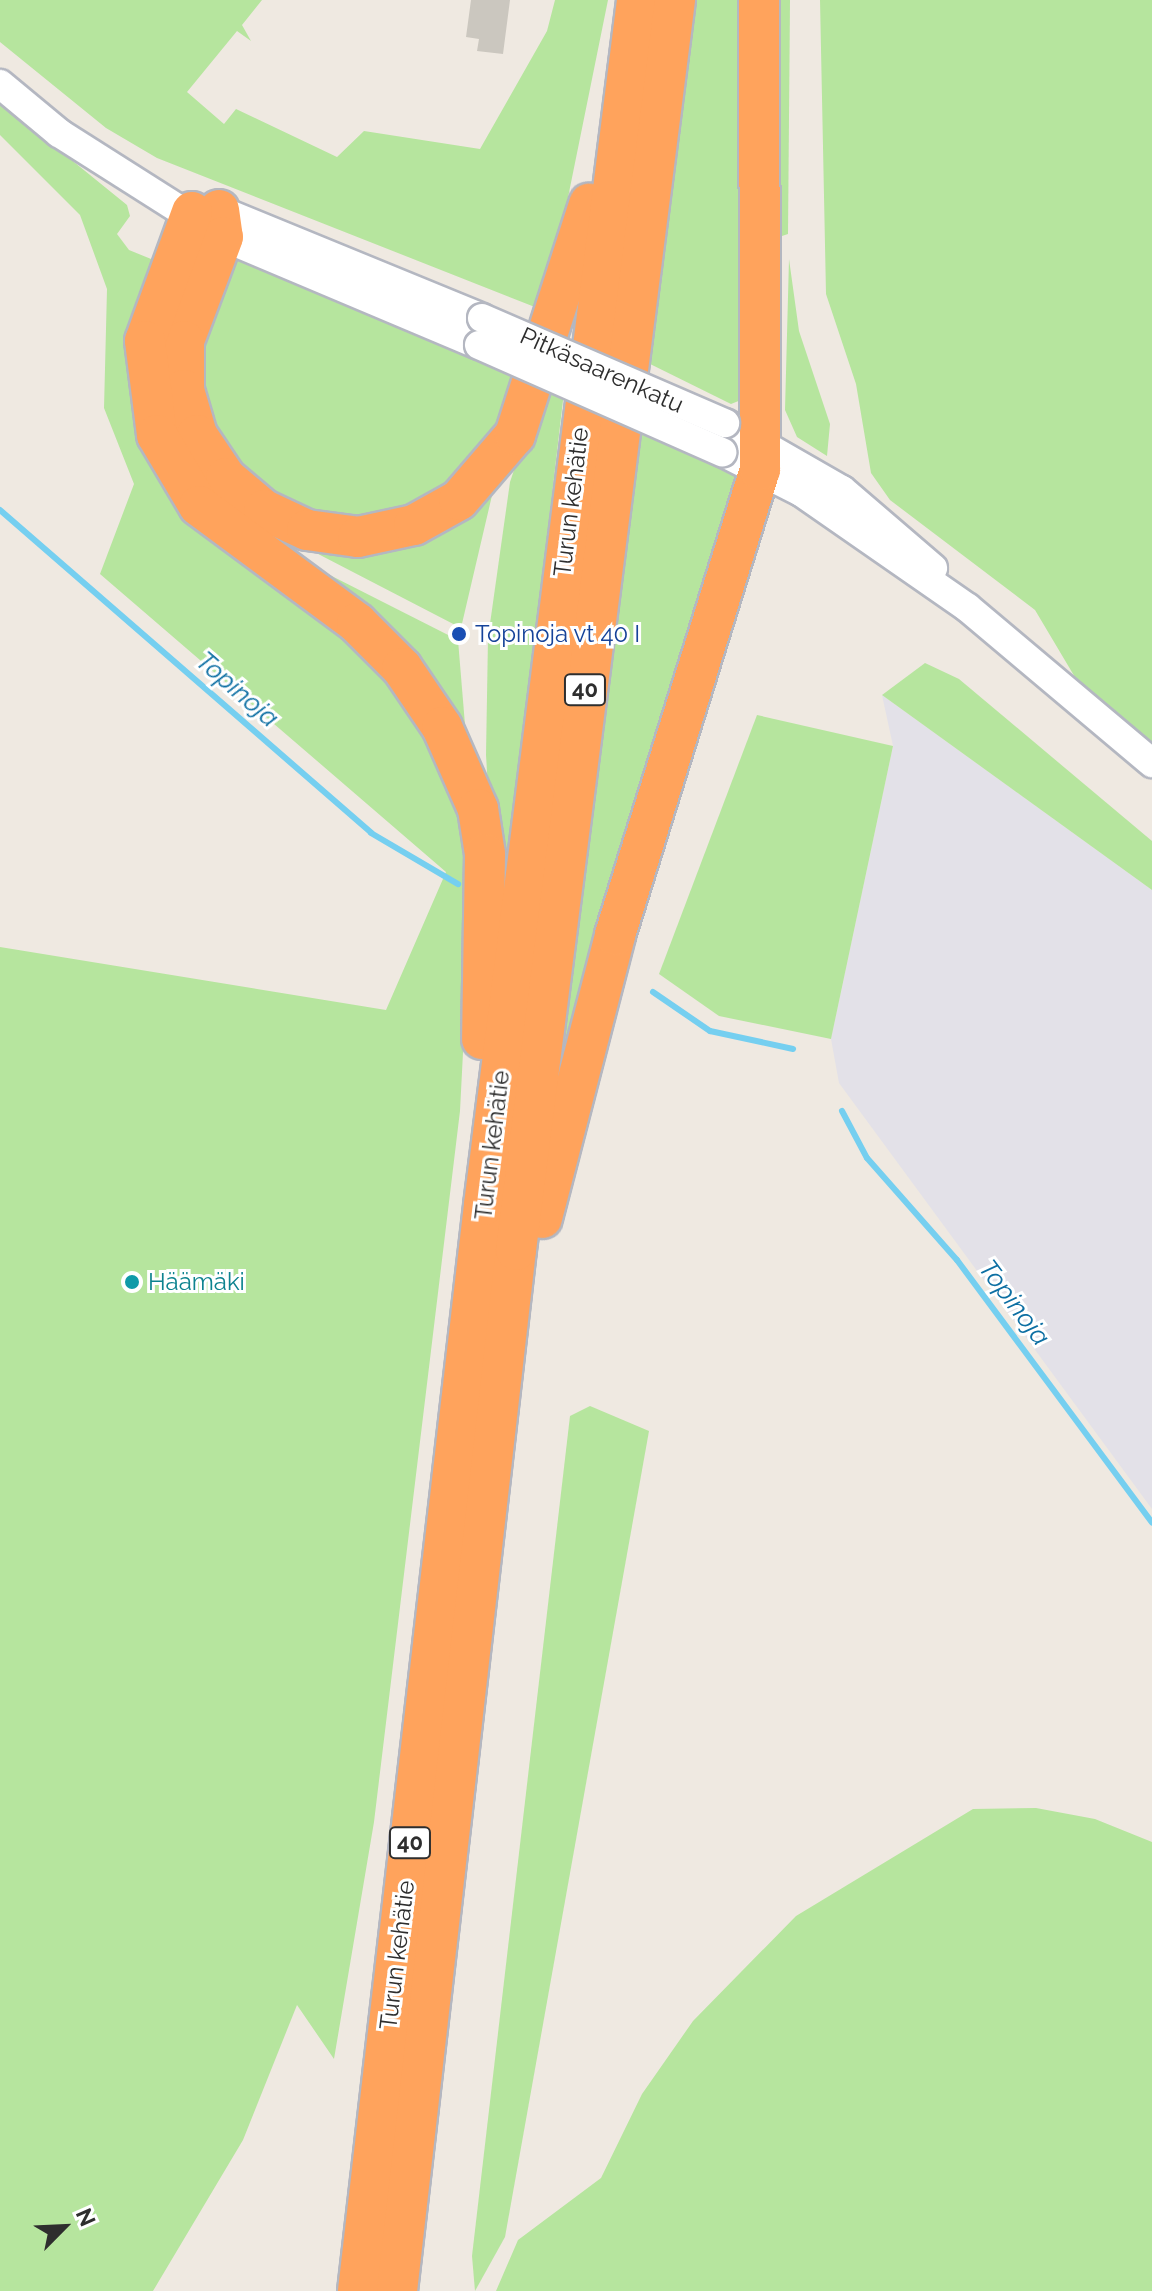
<!DOCTYPE html>
<meta charset="utf-8">
<style>
body{margin:0}
#map{position:relative;width:1152px;height:2291px;overflow:hidden;background:#efe9e1;font-family:Raleway,sans-serif}
div>[style]{position:absolute}
[style*='--x']{left:calc(var(--x)*1px);top:calc(var(--y)*1px);width:calc(var(--w)*1px);rotate:calc(var(--a)*1deg)}
.industrial>*{inset:0;background:#e3e1e8}
.green>*{inset:0;background:#b6e59e}
.stream>*{height:6px;margin:-3px;padding:0 3px;transform-origin:3px;border-radius:3px;background:#75cff0}
.building>*{inset:0;background:#cbc7bf}
.roads{filter:drop-shadow(2px 0 #b4b7c1) drop-shadow(-2px 0 #b4b7c1) drop-shadow(0 2px #b4b7c1) drop-shadow(0 -2px #b4b7c1)}
.minor>*{height:28px;margin:-14px;padding:0 14px;transform-origin:14px;border-radius:14px;background:#fff}
.highway>*{height:40px;margin:-20px;padding:0 20px;transform-origin:20px;border-radius:20px;background:#ffa35c}
.bridges{filter:drop-shadow(2px 0 #b4b7c1) drop-shadow(-2px 0 #b4b7c1) drop-shadow(0 2px #b4b7c1) drop-shadow(0 -2px #b4b7c1)}
.minor-bridge>*{height:28px;margin:-14px;padding:0 14px;transform-origin:14px;border-radius:14px;background:#fff}
.dots>*{width:22px;height:22px;translate:-50% -50%;box-sizing:border-box;border:4px solid #fff;border-radius:50%}
span{translate:-50% -50%;white-space:nowrap;text-align:center;line-height:1.15;-webkit-text-stroke:6px #fff;paint-order:stroke}
.shield-label span{padding:2px 6px;background:#fff;border:2px solid;border-radius:6px;-webkit-text-stroke-width:0}
.shield-label{font-size:22px;color:#2e2e2e;font-weight:700}
.street-label{font-size:24px;color:#2e2e2e}
.transit-label{font-size:24px;color:#164399}
.left{translate:0 -50%;text-align:left}
.culture-label{font-size:24px;color:#0d838f}
.water-label{font-size:26px;color:#0d6fa3;font-style:italic}
.north{position:absolute;left:24px;top:2187px;width:80px;height:80px;-webkit-text-stroke:6px #fff;paint-order:stroke;rotate:66deg;font-size:22px;font-weight:700;line-height:32px;text-align:center;color:#2e2e2e}
.north::after{content:'';display:block;margin:auto;width:28px;height:36px;background:#2e2e2e;clip-path:polygon(50% 0,100% 100%,50% 72%,0 100%)}
</style>
<div id="map">
<div class="industrial">
<div style="clip-path:polygon(882px 695px,1152px 890px,1152px 1509px,839px 1083px,831px 1039px,893px 746px)"></div>
</div>
<div class="green">
<div style="clip-path:polygon(0 0,262px 0,242px 25px,251px 41px,237px 31px,187px 92px,224px 124px,236px 109px,337px 157px,364px 131px,480px 149px,547px 31px,555px 0,608px 0,545px 311px,157px 158px,106px 128px,0 42px)"></div>
<div style="clip-path:polygon(693px 0,748px 0,741px 400px,731px 404px,640px 359px)"></div>
<div style="clip-path:polygon(769px 0,790px 0,788px 234px,776px 238px)"></div>
<div style="clip-path:polygon(820px 0,1152px 0,1152px 746px,1082px 689px,1035px 610px,890px 500px,871px 473px,856px 384px,826px 294px)"></div>
<div style="clip-path:polygon(0 102px,127px 205px,130px 216px,117px 234px,129px 250px,156px 261px,134px 399px,406px 696px,459px 796px,471px 897px,460px 1111px,374px 1822px,334px 2059px,297px 2005px,243px 2140px,153px 2291px,0 2291px,0 947px,386px 1010px,446px 872px,100px 574px,134px 484px,104px 408px,107px 289px,80px 215px,0 135px)"></div>
<div style="clip-path:polygon(246px 258px,528px 378px,473px 471px,413px 513px,330px 520px,272px 497px,220px 445px,196px 358px,233px 262px)"></div>
<div style="clip-path:polygon(789px 259px,799px 331px,830px 424px,827px 456px,797px 437px,785px 410px)"></div>
<div style="clip-path:polygon(543px 384px,564px 392px,498px 955px,486px 755px,488px 638px,510px 482px)"></div>
<div style="clip-path:polygon(638px 426px,749px 475px,551px 1143px)"></div>
<div style="clip-path:polygon(497px 474px,461px 628px,295px 542px,347px 547px)"></div>
<div style="clip-path:polygon(308px 564px,458px 640px,467px 749px)"></div>
<div style="clip-path:polygon(925px 663px,959px 679px,1152px 841px,1152px 890px,882px 695px)"></div>
<div style="clip-path:polygon(757px 715px,893px 746px,831px 1039px,719px 1016px,659px 974px)"></div>
<div style="clip-path:polygon(590px 1406px,649px 1431px,505px 2237px,475px 2291px,472px 2256px,570px 1416px)"></div>
<div style="clip-path:polygon(1036px 1808px,1095px 1819px,1152px 1842px,1152px 2291px,496px 2291px,518px 2240px,601px 2178px,642px 2094px,693px 2021px,796px 1916px,973px 1809px)"></div>
</div>
<div class="stream">
<div style="--x:0;--y:510;--w:492;--a:41"></div>
<div style="--x:371;--y:833;--w:101;--a:30.4"></div>
<div style="--x:653;--y:992;--w:69;--a:34.4"></div>
<div style="--x:710;--y:1031;--w:85;--a:12.2"></div>
<div style="--x:842;--y:1111;--w:53;--a:62"></div>
<div style="--x:867;--y:1158;--w:136;--a:48.6"></div>
<div style="--x:957;--y:1260;--w:327;--a:53.4"></div>
</div>
<div class="building">
<div style="clip-path:polygon(471px 0,510px 0,503px 54px,477px 51px,479px 39px,466px 37px)"></div>
</div>
<div class="roads">
<div class="minor">
<div style="--x:0;--y:84;--w:77;--a:39.7"></div>
<div style="--x:59;--y:133;--w:194;--a:32.4"></div>
<div style="--x:223;--y:237;--w:278;--a:22.9"></div>
<div style="--x:205;--y:211;--w:14;--a:-4"></div>
<div style="--x:219;--y:210;--w:284;--a:22.3"></div>
<div style="--x:725;--y:423;--w:135;--a:29.8"></div>
<div style="--x:842;--y:490;--w:120;--a:40.6"></div>
<div style="--x:722;--y:452;--w:89;--a:26.9"></div>
<div style="--x:801;--y:492;--w:203;--a:34.8"></div>
<div style="--x:968;--y:608;--w:241;--a:40.1"></div>
</div>
<div class="highway">
<div style="--x:219;--y:210;--w:27;--a:82"></div>
<div style="--x:223;--y:237;--w:111;--a:110.6"></div>
<div style="--x:184;--y:341;--w:49;--a:90"></div>
<div style="--x:184;--y:390;--w:47;--a:73.9"></div>
<div style="--x:197;--y:435;--w:52;--a:56"></div>
<div style="--x:226;--y:478;--w:50;--a:40.1"></div>
<div style="--x:264;--y:510;--w:47;--a:24.9"></div>
<div style="--x:307;--y:530;--w:51;--a:7.8"></div>
<div style="--x:358;--y:537;--w:57;--a:-12.1"></div>
<div style="--x:414;--y:525;--w:51;--a:-29.1"></div>
<div style="--x:459;--y:500;--w:86;--a:-49.3"></div>
<div style="--x:515;--y:435;--w:243;--a:-72.2"></div>
<div style="--x:192;--y:212;--w:137;--a:110"></div>
<div style="--x:145;--y:341;--w:95;--a:82.7"></div>
<div style="--x:157;--y:435;--w:82;--a:59.4"></div>
<div style="--x:199;--y:506;--w:197;--a:36.5"></div>
<div style="--x:357;--y:623;--w:64;--a:45"></div>
<div style="--x:402;--y:668;--w:71;--a:55.9"></div>
<div style="--x:442;--y:727;--w:90;--a:66.3"></div>
<div style="--x:478;--y:809;--w:46;--a:81.2"></div>
<div style="--x:485;--y:854;--w:185;--a:90.9"></div>
<div style="--x:542;--y:1218;--w:292;--a:-75.5"></div>
<div style="--x:615;--y:935;--w:487;--a:-72.7"></div>
<div style="--x:760;--y:470;--w:470;--a:-90.1"></div>
<div style="--x:358;--y:2291;--w:1093;--a:-83.38"></div>
<div style="--x:484;--y:1205;--w:1215;--a:-82.76"></div>
<div style="--x:397;--y:2291;--w:1048;--a:-83.48"></div>
<div style="--x:516;--y:1250;--w:1260;--a:-82.75"></div>
</div>
</div>
<div class="bridges">
<div class="minor-bridge">
<div style="--x:482;--y:318;--w:265;--a:23.4"></div>
<div style="--x:479;--y:345;--w:266;--a:23.8"></div>
</div>
</div>
<div class="dots">
<div style="left:459px;top:634px;background:#1a4fb4"></div>
<div style="left:132px;top:1282px;background:#0f9aa8"></div>
</div>
<div class="shield-label">
<span style="left:585px;top:690px">40</span>
<span style="left:410px;top:1843px">40</span>
</div>
<div class="street-label">
<span style="left:602px;top:370px;rotate:24deg">Pitkäsaarenkatu</span>
<span style="left:571px;top:502px;rotate:-83deg">Turun kehätie</span>
<span style="left:492px;top:1145px;rotate:-83deg">Turun kehätie</span>
<span style="left:397px;top:1955px;rotate:-83deg">Turun kehätie</span>
</div>
<div class="transit-label">
<span class="left" style="left:475px;top:634px">Topinoja vt 40 I</span>
</div>
<div class="culture-label">
<span class="left" style="left:148px;top:1282px">Häämäki</span>
</div>
<div class="water-label">
<span style="left:237px;top:690px;rotate:41deg">Topinoja</span>
<span style="left:1014px;top:1303px;rotate:53deg">Topinoja</span>
</div>
<div class="north">N</div>
</div>
